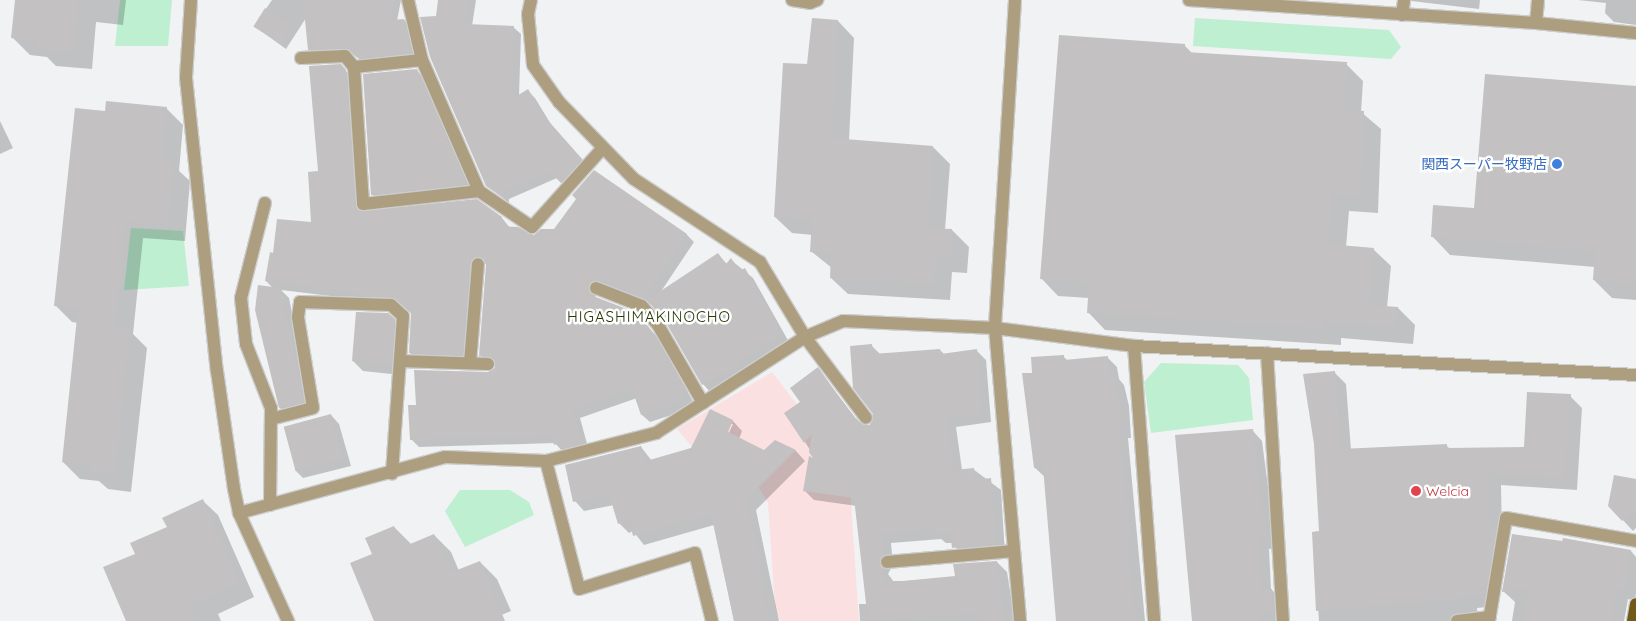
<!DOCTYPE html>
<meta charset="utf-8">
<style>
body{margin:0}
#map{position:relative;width:1636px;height:621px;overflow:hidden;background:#f1f2f3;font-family:Quicksand,"Noto Sans JP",sans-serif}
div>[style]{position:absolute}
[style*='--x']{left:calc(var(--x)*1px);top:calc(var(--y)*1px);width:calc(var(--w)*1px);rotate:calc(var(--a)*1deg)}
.education>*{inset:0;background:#fbe0e2}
.green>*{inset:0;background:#beefd1}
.shadow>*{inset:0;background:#0003}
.building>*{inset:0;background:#c3c1c2;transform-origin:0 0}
.roads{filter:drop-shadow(1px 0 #cccdce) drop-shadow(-1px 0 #cccdce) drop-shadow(0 1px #cccdce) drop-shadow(0 -1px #cccdce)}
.lane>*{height:12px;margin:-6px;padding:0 6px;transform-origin:6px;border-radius:6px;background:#ad9e80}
.street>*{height:12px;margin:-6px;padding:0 6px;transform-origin:6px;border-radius:6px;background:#ad9e80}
.primary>*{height:12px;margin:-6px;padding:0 6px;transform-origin:6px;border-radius:6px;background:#735919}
.dots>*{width:14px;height:14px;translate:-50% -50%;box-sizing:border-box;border:2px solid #fff;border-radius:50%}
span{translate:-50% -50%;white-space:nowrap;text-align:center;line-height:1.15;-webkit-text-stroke:5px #fff;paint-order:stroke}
.shop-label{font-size:14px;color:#366cbe}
.right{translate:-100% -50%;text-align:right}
.health-label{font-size:14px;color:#be3a42}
.left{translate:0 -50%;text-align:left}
.neighbourhood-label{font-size:15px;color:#243803;letter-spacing:1px}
</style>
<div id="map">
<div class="education">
<div style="clip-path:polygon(772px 372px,849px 472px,859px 621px,780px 621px,775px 607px,768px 503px,755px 481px,693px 448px,677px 429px)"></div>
</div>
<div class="green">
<div style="clip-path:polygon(120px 0,172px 0,168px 46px,115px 46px)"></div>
<div style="clip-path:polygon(1195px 18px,1389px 30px,1401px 47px,1391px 59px,1193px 46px)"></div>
<div style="clip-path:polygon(131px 228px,183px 231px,189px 286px,124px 290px)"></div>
<div style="clip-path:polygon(1161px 363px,1238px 365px,1249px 378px,1253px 420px,1151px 433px,1144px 382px)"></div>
<div style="clip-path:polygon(460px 490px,510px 490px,529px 502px,534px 515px,465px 547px,445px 511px)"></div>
</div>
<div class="shadow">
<div style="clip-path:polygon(16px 0,126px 0,123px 25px,96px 22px,92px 69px,56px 66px,47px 57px,30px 55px,12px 37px)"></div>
<div style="clip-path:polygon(272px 0,401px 0,397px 21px,404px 20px,410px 26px,417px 58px,365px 64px,352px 53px,315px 55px,309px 49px,306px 18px,286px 49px,254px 26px)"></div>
<div style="clip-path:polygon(440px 0,476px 0,472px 26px,513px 27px,521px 34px,519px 96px,528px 91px,535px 98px,552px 126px,589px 167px,568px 189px,557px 178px,509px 199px,509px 203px,487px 185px,437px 17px)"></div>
<div style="clip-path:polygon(1403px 0,1480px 0,1479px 9px)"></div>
<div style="clip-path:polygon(1578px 0,1636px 0,1636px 25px,1614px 22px,1605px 13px,1606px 3px)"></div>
<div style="clip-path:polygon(838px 21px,854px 38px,849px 140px,933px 147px,950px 164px,945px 230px,952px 230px,969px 247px,967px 273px,952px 272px,950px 300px,848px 294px,831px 278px,832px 268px,812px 252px,813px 235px,792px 233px,775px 217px,808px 65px)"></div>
<div style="clip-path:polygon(1185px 46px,1192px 53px,1346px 64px,1363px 81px,1361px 112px,1381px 129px,1378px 213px,1349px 211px,1346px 247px,1373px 249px,1391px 266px,1387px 307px,1398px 308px,1415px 325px,1413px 344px,1341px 338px,1341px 345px,1105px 330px,1088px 312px,1089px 298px,1058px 296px,1041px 278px)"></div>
<div style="clip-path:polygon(341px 66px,353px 79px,362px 213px,502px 218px,510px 228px,535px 236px,686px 234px,694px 242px,660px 293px,718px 255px,727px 264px,731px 260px,753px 278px,790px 344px,711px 393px,703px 384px,666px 320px,652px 305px,607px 287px,598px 289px,595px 298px,636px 314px,659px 339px,696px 407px,650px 422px,642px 415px,637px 398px,580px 418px,589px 451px,563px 452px,555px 443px,419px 447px,411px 439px,417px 406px,497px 368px,495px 364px,488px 363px,480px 355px,487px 263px,477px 271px,470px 362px,418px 360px,410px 353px,412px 314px,401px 304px,367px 303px,364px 300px,281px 290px,289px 298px,312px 411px,289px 417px,280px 408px,256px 310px,273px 288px,266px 281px,274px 254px,313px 224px)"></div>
<div style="clip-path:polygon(416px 70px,422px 76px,472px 190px,378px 200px,372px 194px)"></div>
<div style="clip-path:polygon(1636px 88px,1636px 300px,1612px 298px,1594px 280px,1595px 267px,1450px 255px,1432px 236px,1475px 209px)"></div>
<div style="clip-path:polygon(166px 108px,183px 125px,179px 171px,190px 181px,185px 241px,143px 238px,133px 334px,147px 348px,131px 492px,108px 489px,99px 481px,80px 479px,63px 462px,78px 323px,72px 322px,55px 305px,106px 112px)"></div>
<div style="clip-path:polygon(0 121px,13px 148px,0 154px)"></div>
<div style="clip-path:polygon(394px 320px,404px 331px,401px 375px,363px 371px,353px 361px)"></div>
<div style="clip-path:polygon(871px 345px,881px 355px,940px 350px,945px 355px,976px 350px,986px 360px,991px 422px,956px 427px,962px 470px,973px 469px,1001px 490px,1005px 554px,963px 558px,953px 543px,946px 543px,941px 539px,891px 543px,893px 565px,888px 574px,894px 582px,956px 577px,997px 562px,1007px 572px,1015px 621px,860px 621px,859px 604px,868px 604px,857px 506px,814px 500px,804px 490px,817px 461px,805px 442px,801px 402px,818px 369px,857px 420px,868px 428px,875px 417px)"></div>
<div style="clip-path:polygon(1063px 356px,1068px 361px,1107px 357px,1117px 367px,1119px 379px,1124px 385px,1129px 406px,1131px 438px,1128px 438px,1145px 621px,1057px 621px,1046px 478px,1035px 468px,1034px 374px)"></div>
<div style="clip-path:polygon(1334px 372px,1346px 384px,1351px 450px,1447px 446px,1450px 449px,1525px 448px,1570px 396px,1582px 408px,1577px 490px,1501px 485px,1502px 539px,1497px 606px,1477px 608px,1478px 621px,1319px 621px,1313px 533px,1321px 532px)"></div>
<div style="clip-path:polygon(evenodd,711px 411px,733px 421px,742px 431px,739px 439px,764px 452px,775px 441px,796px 451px,805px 461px,756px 510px,779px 621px,734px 621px,714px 525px,644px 545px,633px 531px,629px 533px,619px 523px,614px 505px,584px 511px,575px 501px,641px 447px,652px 461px,692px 449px,711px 411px,730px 424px,733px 424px,726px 439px,730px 424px)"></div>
<div style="clip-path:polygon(331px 415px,339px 424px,351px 466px,303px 478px,295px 470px)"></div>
<div style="clip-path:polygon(1252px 430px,1262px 441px,1276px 548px,1269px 549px,1271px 589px,1282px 600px,1283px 621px,1193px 621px,1177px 436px)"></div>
<div style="clip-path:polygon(1636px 480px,1636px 528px,1633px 531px,1610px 506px)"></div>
<div style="clip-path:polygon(202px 500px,218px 515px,254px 597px,218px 614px,221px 621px,127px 621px,137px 555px)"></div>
<div style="clip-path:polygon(394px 527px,412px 545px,434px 535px,451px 552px,459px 571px,480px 562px,497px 579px,511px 611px,486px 621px,375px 621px,374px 555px)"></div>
<div style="clip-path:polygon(1631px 551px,1636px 557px,1636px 593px,1635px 601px,1628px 599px,1624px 621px,1512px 621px,1515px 602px,1503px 591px)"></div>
</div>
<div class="building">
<div style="clip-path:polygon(15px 0,79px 0,74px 52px,37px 49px,38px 41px,11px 38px)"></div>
<div style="clip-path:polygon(303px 0,394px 0,391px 20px,404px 19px,412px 53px,358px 58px,345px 48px,308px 50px)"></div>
<div style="clip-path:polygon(438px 0,468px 0,465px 24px,514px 26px,512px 99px,528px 89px,545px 117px,582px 159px,561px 183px,550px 172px,502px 192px,502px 197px,486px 186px,430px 57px,420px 17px,436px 16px)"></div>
<div style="left:265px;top:8px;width:32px;height:22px;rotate:32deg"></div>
<div style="clip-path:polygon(812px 18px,838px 20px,832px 138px,933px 146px,928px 228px,952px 229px,951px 257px,936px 256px,934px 284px,830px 278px,831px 253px,810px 252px,812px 219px,774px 217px,783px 63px,807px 64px)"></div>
<div style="clip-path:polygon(1059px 35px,1185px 44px,1185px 52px,1347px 62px,1344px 110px,1364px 111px,1361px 196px,1332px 194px,1328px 244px,1374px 248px,1369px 305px,1398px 307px,1397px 327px,1324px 322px,1324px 328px,1087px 313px,1089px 283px,1040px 279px)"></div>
<div style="clip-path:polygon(341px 64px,346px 70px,355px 205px,359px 211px,477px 199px,502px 217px,502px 226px,518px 227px,534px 235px,541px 229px,554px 229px,576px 199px,572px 195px,594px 170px,687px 234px,644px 298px,598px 280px,591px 282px,588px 289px,593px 296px,637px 313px,651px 330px,688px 392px,681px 396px,690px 400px,641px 415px,632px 389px,573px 410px,582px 443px,561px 449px,560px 443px,554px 445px,552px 436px,513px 439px,513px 437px,453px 437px,410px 440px,408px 405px,416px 405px,414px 370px,488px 372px,495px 368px,493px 357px,479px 356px,486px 265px,483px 258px,475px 257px,470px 263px,462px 355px,409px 353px,411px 313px,392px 297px,358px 296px,358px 293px,265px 281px,270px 252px,273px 253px,277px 219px,311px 222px,308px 172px,318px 171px,309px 66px)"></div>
<div style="clip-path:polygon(417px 69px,467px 184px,371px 195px,363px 74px)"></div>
<div style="clip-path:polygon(1485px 74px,1636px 86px,1636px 284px,1593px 280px,1595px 251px,1431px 237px,1433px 205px,1474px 208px)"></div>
<div style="clip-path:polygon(106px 101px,167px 107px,162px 162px,174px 163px,168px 225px,126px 222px,115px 328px,130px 330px,115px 475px,89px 472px,90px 465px,62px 462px,78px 308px,54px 306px,75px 108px,105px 111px)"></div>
<div style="clip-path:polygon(718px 253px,726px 264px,731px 258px,740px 271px,745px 268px,782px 335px,738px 363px,740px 365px,702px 385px,665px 321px,647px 300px)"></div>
<div style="clip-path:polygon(258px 285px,281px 288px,304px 402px,279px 408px,255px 310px)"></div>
<div style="clip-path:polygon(356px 312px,388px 313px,395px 319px,391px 365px,352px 361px)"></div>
<div style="clip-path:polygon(872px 344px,873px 354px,940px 349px,941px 354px,977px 349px,982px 413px,947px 418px,954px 470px,974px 468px,975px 480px,991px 478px,996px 544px,952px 548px,950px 533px,935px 534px,934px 529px,882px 534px,883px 555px,879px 563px,884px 570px,885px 581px,903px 581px,955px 576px,953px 564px,997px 561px,1005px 621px,978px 621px,977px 613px,868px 621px,854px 498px,803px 491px,809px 456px,813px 458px,809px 452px,812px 434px,804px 443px,784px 413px,800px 402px,790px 388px,818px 367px,856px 421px,856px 418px,862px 425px,870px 425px,873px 414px,853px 388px,850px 346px)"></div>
<div style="clip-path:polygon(1064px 355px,1064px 360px,1108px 356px,1109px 374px,1114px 373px,1117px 395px,1119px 395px,1122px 428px,1119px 428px,1131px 540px,1127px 541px,1137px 621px,1056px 621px,1043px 467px,1034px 468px,1022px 373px,1032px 373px,1031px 357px)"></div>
<div style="clip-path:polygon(1335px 371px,1341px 449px,1447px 444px,1447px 448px,1524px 447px,1527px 392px,1571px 394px,1565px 478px,1489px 474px,1490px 530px,1496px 531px,1485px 594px,1427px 602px,1316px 611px,1312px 532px,1319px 531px,1314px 444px,1303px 374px)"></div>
<div style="clip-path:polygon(710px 409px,733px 420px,728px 432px,764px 450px,775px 440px,796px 450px,746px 500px,762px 565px,759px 566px,770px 621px,734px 621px,711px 514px,633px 536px,629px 520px,618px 524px,609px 494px,573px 502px,565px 465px,641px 446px,646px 461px,691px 448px)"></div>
<div style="left:331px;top:414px;width:46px;height:49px;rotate:75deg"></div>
<div style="clip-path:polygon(1253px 429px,1266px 538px,1259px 539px,1262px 589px,1272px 589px,1273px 612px,1260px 613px,1261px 621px,1192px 621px,1175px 435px)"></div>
<div style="clip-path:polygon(1614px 475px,1636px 479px,1636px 509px,1622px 521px,1608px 506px)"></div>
<div style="clip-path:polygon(203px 499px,240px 582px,188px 606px,195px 621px,126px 621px,103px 567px,135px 554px,130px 543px,167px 527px,162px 518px)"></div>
<div style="clip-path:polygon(394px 526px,403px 547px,434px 534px,452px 572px,480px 561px,505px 621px,374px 621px,350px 563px,372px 554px,365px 538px)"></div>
<div style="clip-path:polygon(1512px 534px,1562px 541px,1563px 538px,1631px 550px,1624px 590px,1617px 589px,1612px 621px,1522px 621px,1528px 589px,1502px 592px)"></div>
</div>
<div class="roads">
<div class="lane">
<div style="--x:301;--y:58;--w:44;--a:-2.6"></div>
<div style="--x:345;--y:56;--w:14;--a:51"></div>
<div style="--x:265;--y:203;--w:98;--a:104.2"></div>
<div style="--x:241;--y:298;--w:46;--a:83.8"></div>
<div style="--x:246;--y:344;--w:69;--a:68.7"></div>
<div style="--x:271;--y:408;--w:97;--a:90.6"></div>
<div style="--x:596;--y:288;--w:49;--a:21.4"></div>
<div style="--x:642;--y:306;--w:25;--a:50"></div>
<div style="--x:658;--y:325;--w:90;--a:60"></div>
<div style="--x:805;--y:337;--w:101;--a:53"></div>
<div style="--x:400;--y:361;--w:88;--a:2"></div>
<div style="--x:470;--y:363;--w:99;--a:-85.4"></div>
<div style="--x:271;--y:419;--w:43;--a:-14.7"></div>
<div style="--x:313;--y:408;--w:92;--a:-99.4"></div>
<div style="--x:298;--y:317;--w:15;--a:-82"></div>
<div style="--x:300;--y:302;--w:91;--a:1.9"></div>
<div style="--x:391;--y:305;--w:16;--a:43"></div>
<div style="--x:403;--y:316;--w:158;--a:94"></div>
<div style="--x:887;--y:562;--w:127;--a:-5"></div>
</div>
<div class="street">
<div style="--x:191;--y:0;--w:78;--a:93.7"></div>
<div style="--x:186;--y:78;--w:295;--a:84"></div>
<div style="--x:217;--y:371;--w:119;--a:81.8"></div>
<div style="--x:234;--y:489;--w:25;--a:78"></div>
<div style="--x:239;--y:513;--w:119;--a:65.6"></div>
<div style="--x:408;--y:0;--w:62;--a:76.9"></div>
<div style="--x:422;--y:60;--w:143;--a:66.5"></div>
<div style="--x:479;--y:191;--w:64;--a:34.2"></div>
<div style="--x:532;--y:227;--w:106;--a:-48.1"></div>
<div style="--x:531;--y:0;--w:14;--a:102"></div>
<div style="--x:528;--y:14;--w:51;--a:84.4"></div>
<div style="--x:533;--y:65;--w:45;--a:54.9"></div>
<div style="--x:559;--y:102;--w:107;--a:45.8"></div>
<div style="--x:634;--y:179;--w:151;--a:33.4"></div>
<div style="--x:760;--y:262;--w:87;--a:59"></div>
<div style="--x:792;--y:0;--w:18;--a:9"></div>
<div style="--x:810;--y:3;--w:8;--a:-23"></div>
<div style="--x:1015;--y:0;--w:329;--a:93.5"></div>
<div style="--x:995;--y:328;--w:294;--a:85.1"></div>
<div style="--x:1189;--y:0;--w:348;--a:3.8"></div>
<div style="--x:1536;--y:23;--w:100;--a:5.7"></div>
<div style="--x:1402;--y:15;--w:15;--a:-82"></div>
<div style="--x:1536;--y:23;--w:23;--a:-85"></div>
<div style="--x:422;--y:60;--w:68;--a:174.1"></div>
<div style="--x:354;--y:67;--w:137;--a:86.2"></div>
<div style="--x:363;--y:204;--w:117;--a:-6.4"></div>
<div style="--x:1134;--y:346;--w:276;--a:85.8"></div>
<div style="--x:1267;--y:353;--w:268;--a:86.6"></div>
<div style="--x:546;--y:461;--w:114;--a:-14.3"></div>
<div style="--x:656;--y:433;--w:177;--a:-32.8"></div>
<div style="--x:805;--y:337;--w:41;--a:-22.8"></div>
<div style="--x:843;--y:321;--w:152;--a:2.6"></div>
<div style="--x:995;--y:328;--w:140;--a:7.4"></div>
<div style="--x:1134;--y:346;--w:503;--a:3.31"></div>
<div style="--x:239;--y:513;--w:213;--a:-15.2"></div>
<div style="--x:445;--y:457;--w:101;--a:2.3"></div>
<div style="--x:546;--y:461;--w:132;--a:75.5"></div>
<div style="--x:579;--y:589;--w:121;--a:-17.2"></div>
<div style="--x:695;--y:553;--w:70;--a:76"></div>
<div style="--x:1457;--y:621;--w:33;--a:-7"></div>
<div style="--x:1489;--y:621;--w:104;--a:-80.6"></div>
<div style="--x:1506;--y:518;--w:132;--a:10"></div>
</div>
<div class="primary">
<div style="--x:1633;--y:621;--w:17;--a:-80"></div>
</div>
</div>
<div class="dots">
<div style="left:1557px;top:164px;background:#3f7fe0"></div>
<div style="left:1416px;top:491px;background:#e0444e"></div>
</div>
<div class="shop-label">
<span class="right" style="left:1547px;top:164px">関西スーパー牧野店</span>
</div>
<div class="health-label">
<span class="left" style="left:1426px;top:491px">Welcia</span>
</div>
<div class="neighbourhood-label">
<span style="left:649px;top:317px">HIGASHIMAKINOCHO</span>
</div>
</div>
